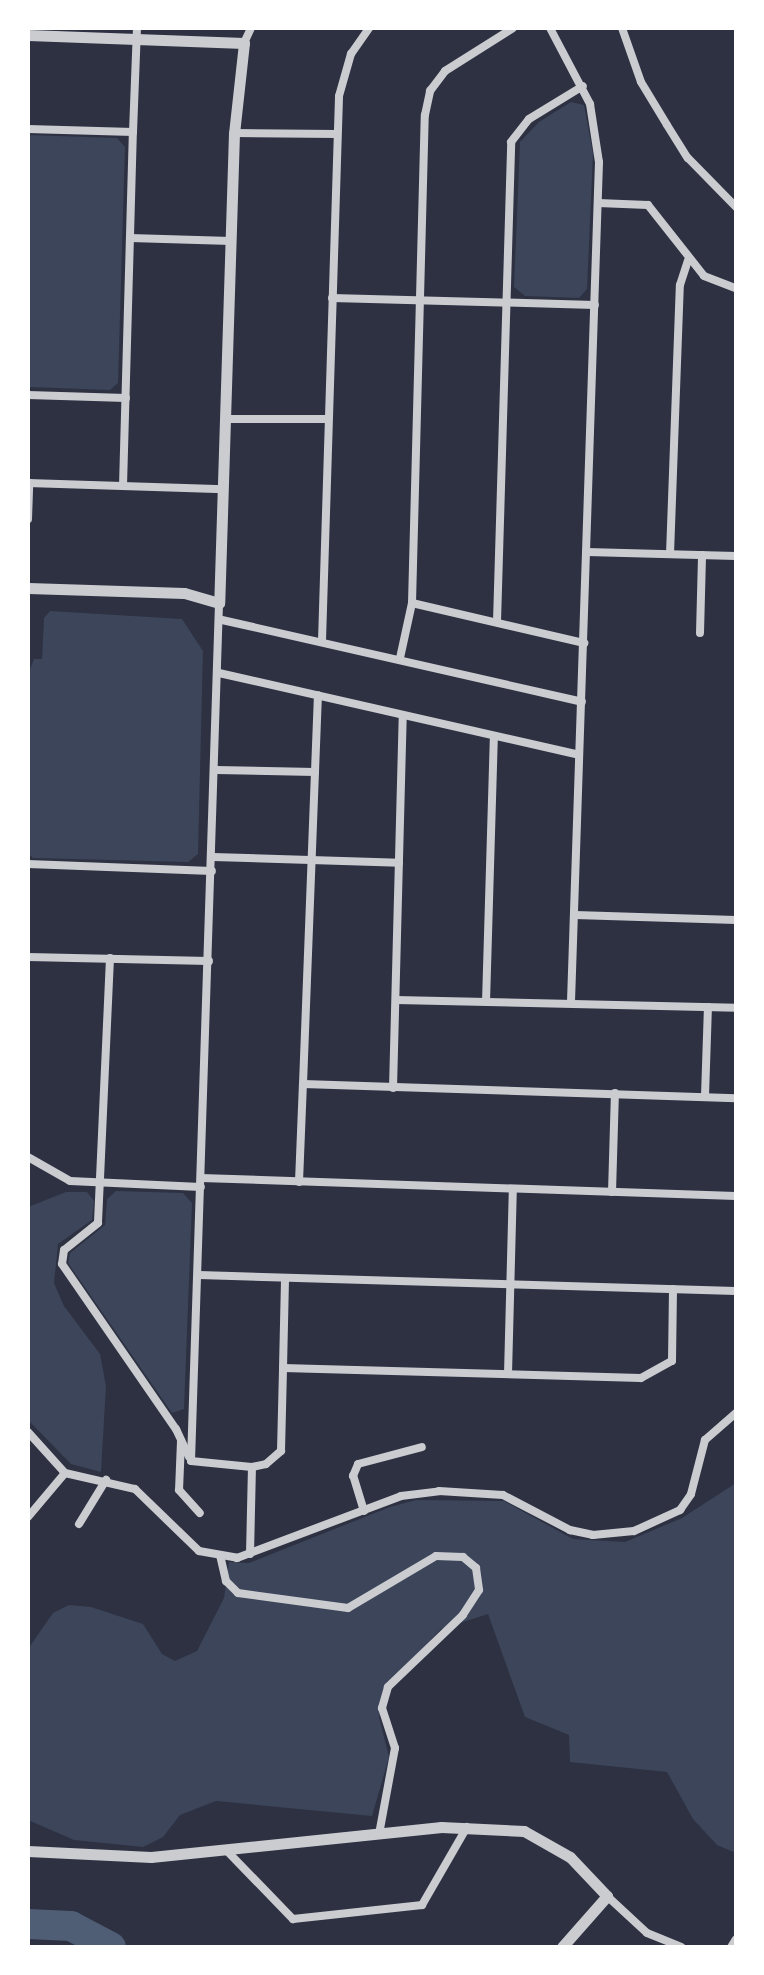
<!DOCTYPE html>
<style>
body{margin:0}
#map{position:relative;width:764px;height:1975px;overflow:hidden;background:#2d3142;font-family:"Source Sans 3",sans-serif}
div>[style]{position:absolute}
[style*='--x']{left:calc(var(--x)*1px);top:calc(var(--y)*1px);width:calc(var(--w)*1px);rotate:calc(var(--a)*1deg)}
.green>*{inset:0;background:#3c4559}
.river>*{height:30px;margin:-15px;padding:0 15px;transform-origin:15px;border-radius:15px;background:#4f5d75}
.minor>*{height:8px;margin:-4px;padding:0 4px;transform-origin:4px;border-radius:4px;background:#caccd0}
.tertiary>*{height:11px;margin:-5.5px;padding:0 5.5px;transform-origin:5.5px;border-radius:5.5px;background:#caccd0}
span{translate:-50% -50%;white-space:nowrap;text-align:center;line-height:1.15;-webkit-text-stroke:6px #fff;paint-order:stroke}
.frame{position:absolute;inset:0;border:30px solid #fff;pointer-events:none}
</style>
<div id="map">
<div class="green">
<div style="clip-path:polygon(571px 102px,584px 105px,593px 154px,587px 289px,579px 298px,525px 296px,514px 287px,520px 142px,539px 122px)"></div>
<div style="clip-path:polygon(28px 135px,117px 138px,125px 147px,118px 383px,110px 390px,28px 387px)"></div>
<div style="clip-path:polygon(50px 611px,182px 619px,203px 651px,198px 854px,188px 862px,33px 858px,28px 853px,30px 669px,34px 659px,42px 659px,44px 618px)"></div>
<div style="clip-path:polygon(116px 1191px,183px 1193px,192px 1203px,184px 1409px,172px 1413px,68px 1263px,70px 1253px,105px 1225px,107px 1199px)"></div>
<div style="clip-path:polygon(66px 1192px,87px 1192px,94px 1201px,92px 1220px,58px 1244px,54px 1283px,64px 1306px,100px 1354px,106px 1386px,101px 1472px,71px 1464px,28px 1420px,28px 1207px)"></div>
<div style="clip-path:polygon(736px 1483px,736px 1853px,717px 1845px,693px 1819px,667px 1772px,570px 1762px,569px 1735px,525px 1717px,488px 1614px,441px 1629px,392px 1680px,379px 1717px,389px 1757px,372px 1816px,216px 1801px,180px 1815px,163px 1837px,143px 1847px,74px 1840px,28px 1820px,28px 1649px,53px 1613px,69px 1605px,91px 1607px,143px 1624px,162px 1654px,175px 1661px,197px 1651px,224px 1598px,229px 1562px,249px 1563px,390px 1507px,416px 1500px,504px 1501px,573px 1539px,625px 1542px,682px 1518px)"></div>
</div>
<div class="river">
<div style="--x:28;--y:1924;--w:43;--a:2.7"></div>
<div style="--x:71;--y:1926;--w:45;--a:27.7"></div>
</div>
<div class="minor">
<div style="--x:550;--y:28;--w:86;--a:62.2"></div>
<div style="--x:590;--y:104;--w:59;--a:81.2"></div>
<div style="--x:599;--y:162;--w:841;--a:91.91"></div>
<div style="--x:622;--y:28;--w:57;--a:70.6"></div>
<div style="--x:641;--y:82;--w:50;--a:58.8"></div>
<div style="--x:667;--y:125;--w:39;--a:58"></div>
<div style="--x:688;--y:158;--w:69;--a:45.6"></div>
<div style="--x:244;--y:43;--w:17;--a:-65"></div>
<div style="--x:28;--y:129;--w:105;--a:1.6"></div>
<div style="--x:133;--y:132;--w:104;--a:-87.8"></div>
<div style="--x:234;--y:133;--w:103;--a:0.6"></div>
<div style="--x:598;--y:203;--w:50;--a:2.3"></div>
<div style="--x:648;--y:205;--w:90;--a:51.7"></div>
<div style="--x:704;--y:276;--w:34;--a:21"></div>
<div style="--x:130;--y:238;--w:101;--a:1.7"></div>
<div style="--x:332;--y:298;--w:263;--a:1.5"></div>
<div style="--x:28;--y:395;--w:98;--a:1.8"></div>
<div style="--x:225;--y:419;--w:103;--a:0"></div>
<div style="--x:28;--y:483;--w:196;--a:1.8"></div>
<div style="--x:123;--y:486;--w:354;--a:-88.4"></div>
<div style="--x:28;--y:519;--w:36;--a:-88"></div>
<div style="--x:587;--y:552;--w:149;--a:1.5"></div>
<div style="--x:670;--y:554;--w:269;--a:-87.9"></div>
<div style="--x:680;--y:285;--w:26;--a:-72"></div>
<div style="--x:412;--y:603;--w:177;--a:13.1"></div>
<div style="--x:222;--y:620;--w:369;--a:12.8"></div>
<div style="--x:497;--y:622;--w:480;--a:-88.3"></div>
<div style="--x:511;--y:142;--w:29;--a:-52"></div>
<div style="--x:529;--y:119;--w:63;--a:-31.4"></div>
<div style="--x:700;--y:633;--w:78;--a:-88.5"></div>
<div style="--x:322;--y:641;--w:545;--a:-88.21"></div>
<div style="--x:339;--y:96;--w:44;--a:-74.1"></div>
<div style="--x:351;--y:54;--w:32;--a:-55"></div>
<div style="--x:400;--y:658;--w:56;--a:-77.7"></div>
<div style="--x:412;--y:603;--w:488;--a:-88.5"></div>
<div style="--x:425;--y:115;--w:25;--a:-78"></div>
<div style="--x:430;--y:91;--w:25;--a:-53"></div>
<div style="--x:445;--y:71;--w:80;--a:-32.3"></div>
<div style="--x:219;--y:673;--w:369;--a:12.8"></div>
<div style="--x:216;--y:770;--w:99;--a:1.2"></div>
<div style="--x:213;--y:857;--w:186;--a:1.8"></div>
<div style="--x:28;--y:864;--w:184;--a:2.2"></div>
<div style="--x:575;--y:915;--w:161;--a:1.8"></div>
<div style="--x:28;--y:957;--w:181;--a:1.3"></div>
<div style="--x:110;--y:958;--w:265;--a:92.6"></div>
<div style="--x:98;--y:1223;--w:43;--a:141.5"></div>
<div style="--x:64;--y:1250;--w:14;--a:98"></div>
<div style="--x:62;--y:1264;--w:201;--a:55.4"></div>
<div style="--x:176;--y:1429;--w:31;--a:65"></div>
<div style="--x:396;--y:1000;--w:340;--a:1.3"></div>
<div style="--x:486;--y:1002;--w:266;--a:-88.3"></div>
<div style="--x:303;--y:1084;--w:389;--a:-87.8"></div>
<div style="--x:393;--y:1088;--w:373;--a:-88.5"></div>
<div style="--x:705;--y:1096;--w:89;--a:-88.1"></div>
<div style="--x:28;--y:1157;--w:48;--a:29.7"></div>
<div style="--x:70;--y:1181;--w:131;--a:2.6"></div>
<div style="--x:201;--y:1178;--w:535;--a:1.93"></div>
<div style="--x:299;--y:1182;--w:98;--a:-87.7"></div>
<div style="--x:303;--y:1084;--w:433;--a:1.9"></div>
<div style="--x:612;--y:1192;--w:99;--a:-88.3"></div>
<div style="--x:199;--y:1275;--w:537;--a:1.71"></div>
<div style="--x:283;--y:1368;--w:90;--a:-88.7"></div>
<div style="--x:508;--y:1374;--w:185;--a:-88.5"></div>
<div style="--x:28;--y:1432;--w:55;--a:47.9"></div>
<div style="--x:65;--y:1473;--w:72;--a:12.9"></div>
<div style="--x:135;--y:1489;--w:89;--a:44.1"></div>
<div style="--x:199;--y:1551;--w:39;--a:10"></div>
<div style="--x:237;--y:1558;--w:175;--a:-20.7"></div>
<div style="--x:401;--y:1496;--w:38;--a:-7"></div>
<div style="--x:439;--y:1491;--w:64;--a:3.6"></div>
<div style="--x:503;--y:1495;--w:76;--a:27.6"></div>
<div style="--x:570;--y:1530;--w:24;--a:12"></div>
<div style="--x:593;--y:1535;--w:41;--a:-5.6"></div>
<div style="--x:634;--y:1531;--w:51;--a:-24.5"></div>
<div style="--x:680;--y:1510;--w:19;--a:-55"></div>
<div style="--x:691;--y:1494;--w:56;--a:-75.5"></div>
<div style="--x:705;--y:1440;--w:41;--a:-41.1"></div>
<div style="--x:181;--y:1441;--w:49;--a:92.3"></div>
<div style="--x:179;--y:1490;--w:31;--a:48"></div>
<div style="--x:191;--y:1461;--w:858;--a:-88.13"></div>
<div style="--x:191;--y:1461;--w:61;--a:5.6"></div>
<div style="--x:252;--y:1467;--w:14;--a:-12"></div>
<div style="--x:266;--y:1464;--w:20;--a:-41"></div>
<div style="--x:281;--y:1451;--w:83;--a:-88.6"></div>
<div style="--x:283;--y:1368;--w:358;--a:1.6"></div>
<div style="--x:641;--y:1378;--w:35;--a:-29"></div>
<div style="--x:672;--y:1361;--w:72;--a:-89.2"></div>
<div style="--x:364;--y:1511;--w:37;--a:-107"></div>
<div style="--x:353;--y:1476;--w:13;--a:-67"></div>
<div style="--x:358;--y:1464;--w:66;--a:-14.9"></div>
<div style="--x:28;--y:1517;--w:57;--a:-49.9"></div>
<div style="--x:79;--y:1524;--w:52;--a:-58.5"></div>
<div style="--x:250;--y:1554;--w:87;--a:-88.7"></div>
<div style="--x:220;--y:1555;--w:27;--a:77"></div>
<div style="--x:226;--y:1581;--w:17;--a:45"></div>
<div style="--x:238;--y:1593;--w:111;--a:7.8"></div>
<div style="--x:348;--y:1608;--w:102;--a:-30.6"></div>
<div style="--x:436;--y:1556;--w:27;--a:2"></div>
<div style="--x:463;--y:1557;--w:17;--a:40"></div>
<div style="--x:476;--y:1568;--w:22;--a:82"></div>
<div style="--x:479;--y:1590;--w:30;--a:123"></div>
<div style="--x:463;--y:1615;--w:104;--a:136.2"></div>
<div style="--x:388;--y:1687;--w:22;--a:106"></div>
<div style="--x:382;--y:1708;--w:42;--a:72"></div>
<div style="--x:395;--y:1748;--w:87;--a:100.5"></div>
<div style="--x:227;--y:1851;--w:95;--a:45.9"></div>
<div style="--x:293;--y:1919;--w:130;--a:-6.2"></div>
<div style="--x:422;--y:1905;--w:90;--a:-60"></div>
<div style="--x:607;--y:1896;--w:54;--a:42.8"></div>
<div style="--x:647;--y:1933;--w:37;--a:22"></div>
<div style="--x:731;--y:1947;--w:9;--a:-58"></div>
</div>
<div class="tertiary">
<div style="--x:28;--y:35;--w:216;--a:2.1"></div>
<div style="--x:244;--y:43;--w:91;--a:96.3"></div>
<div style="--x:234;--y:133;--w:470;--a:91.8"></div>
<div style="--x:219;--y:603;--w:36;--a:-164"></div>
<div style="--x:184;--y:593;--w:156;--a:-178.2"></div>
<div style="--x:28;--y:1851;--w:123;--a:2.8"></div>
<div style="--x:151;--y:1857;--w:292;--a:-5.9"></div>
<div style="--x:441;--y:1827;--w:83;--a:2.8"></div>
<div style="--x:524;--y:1831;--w:53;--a:29.5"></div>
<div style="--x:570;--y:1857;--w:54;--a:46.5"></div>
<div style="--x:607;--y:1896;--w:68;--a:131.4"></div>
</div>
<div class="frame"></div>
</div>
